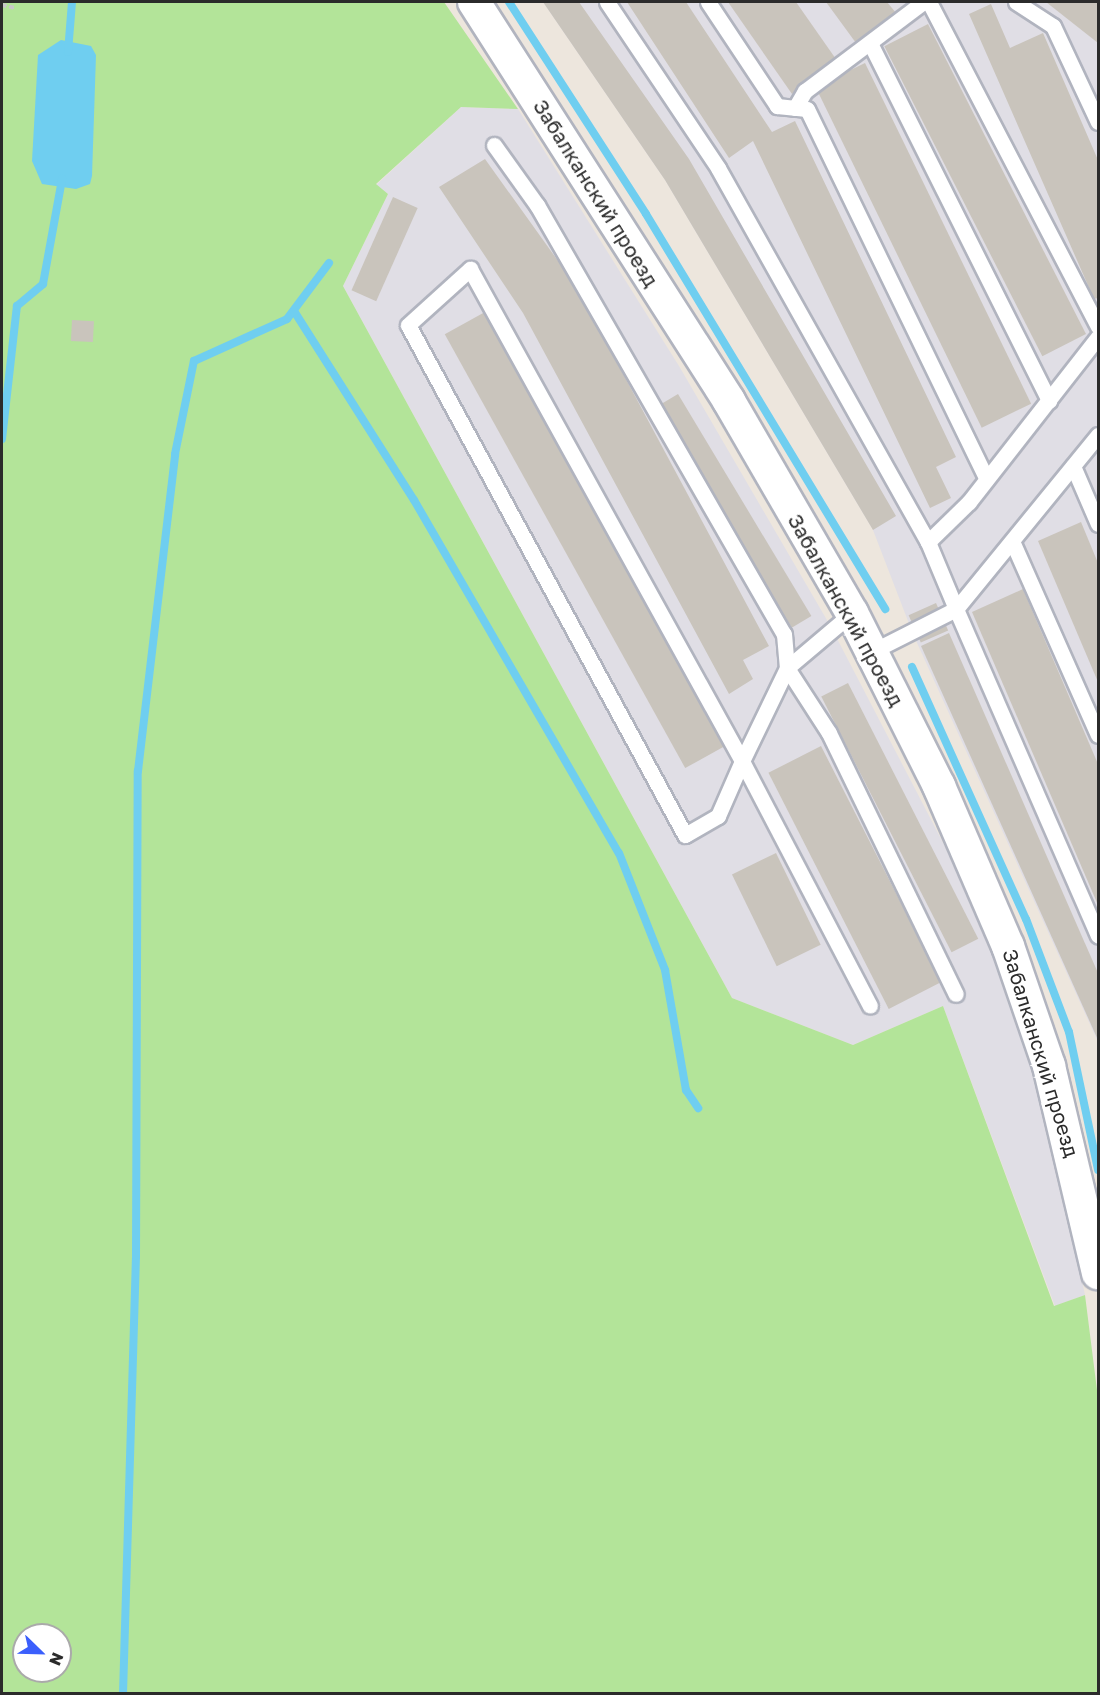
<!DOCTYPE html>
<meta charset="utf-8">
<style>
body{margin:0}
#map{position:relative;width:1100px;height:1695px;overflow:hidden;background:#ede6dd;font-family:"Golos Text",sans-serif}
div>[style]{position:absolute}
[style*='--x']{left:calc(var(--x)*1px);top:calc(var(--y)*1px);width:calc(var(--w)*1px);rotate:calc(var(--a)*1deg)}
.industrial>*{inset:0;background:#e0dee5}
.green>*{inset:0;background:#b3e499}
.water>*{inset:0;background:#6fcef0}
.stream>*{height:8px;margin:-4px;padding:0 4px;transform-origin:4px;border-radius:4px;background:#6fcef0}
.building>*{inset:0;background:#c9c4bc;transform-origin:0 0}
.path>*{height:4px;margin-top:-2px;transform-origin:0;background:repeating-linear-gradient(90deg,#c8c8c8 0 4.5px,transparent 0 7.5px)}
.roads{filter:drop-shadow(2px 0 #b1b4bf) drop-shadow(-2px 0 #b1b4bf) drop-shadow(0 2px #b1b4bf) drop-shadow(0 -2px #b1b4bf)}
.service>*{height:15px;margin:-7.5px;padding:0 7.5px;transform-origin:7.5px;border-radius:7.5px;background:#fff}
.minor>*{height:32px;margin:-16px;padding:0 16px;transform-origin:16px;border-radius:16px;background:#fff}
span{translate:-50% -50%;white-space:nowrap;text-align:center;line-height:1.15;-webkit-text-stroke:6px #fff;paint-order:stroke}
.street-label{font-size:20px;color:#2b2b2b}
.frame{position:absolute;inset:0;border:3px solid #2b2b2b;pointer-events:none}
.north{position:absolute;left:12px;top:1623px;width:60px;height:60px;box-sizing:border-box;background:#fff;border:2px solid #aaa;border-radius:50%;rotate:113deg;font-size:16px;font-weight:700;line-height:24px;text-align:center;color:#2b2b2b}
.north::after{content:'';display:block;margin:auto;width:21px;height:27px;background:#3b5ffc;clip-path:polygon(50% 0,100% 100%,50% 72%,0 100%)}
</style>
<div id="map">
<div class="industrial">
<div style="clip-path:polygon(543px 2px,1098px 2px,1098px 1042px,913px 634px,873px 530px,665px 180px)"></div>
<div style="clip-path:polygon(461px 107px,518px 109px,679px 366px,831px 627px,993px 939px,1049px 1125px,1085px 1295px,1055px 1306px,943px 1006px,853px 1045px,732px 998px,343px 286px,388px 194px,376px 185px)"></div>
</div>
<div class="green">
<div style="clip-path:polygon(evenodd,2px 2px,444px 2px,518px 109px,461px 107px,376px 184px,388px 194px,343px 286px,732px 998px,853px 1045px,943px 1006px,1054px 1306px,1085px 1295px,1098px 1398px,1098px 1693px,2px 1694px,2px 2px,24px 1635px,60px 1635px,60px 1671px,24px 1671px,24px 1635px)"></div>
</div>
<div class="water">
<div style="clip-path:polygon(61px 40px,91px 46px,96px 55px,92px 176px,90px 184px,76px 189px,42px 184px,32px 161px,38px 55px)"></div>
</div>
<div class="stream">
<div style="--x:509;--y:2;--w:252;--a:57.1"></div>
<div style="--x:646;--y:214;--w:462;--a:58.8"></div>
<div style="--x:68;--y:52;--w:50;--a:-85.4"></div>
<div style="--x:294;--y:311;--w:224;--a:57.6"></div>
<div style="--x:414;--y:500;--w:408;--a:59.9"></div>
<div style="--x:619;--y:853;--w:126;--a:68.5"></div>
<div style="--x:665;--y:970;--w:122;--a:80.1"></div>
<div style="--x:686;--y:1090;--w:22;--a:56"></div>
<div style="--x:2;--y:439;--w:134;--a:-83.6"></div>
<div style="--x:17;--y:306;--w:34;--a:-40"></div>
<div style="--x:43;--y:284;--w:107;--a:-79.7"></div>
<div style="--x:912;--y:667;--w:277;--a:65.7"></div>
<div style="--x:1026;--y:919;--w:121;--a:69.2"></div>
<div style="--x:1069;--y:1032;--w:141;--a:78.1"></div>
<div style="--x:123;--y:1694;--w:438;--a:-88.3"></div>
<div style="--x:136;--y:1256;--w:485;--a:-89.8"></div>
<div style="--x:138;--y:771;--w:319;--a:-83.3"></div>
<div style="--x:175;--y:454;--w:95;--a:-78.5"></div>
<div style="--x:194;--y:361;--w:102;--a:-24.3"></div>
<div style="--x:287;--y:319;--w:70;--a:-53.1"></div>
</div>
<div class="building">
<div style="clip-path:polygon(543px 2px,579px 2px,689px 159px,896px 516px,873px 530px,665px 180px)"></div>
<div style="clip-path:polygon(627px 2px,686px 2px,772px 132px,795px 121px,956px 457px,936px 467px,951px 498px,930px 508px,753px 141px,729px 158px)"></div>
<div style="clip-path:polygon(728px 2px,796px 2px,838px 62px,792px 94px)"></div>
<div style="clip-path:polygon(826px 2px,887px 2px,896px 13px,856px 43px)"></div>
<div style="clip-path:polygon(1046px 2px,1098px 2px,1098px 43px)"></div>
<div style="clip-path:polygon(991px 4px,1010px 48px,1043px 33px,1098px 160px,1098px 298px,1094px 299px,969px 14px)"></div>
<div style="left:928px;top:24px;width:348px;height:49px;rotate:63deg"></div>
<div style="left:865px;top:63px;width:379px;height:55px;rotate:64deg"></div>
<div style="clip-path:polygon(485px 159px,576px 286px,769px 646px,743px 660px,753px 679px,729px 694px,523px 313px,439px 187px)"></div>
<div style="left:393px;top:197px;width:27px;height:102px;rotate:24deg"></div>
<div style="left:485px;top:312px;width:496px;height:46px;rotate:61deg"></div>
<div style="left:72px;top:320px;width:22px;height:21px;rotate:3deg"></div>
<div style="left:678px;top:394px;width:259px;height:23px;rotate:59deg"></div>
<div style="clip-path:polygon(1081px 522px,1098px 563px,1098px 682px,1038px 541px)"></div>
<div style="clip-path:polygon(1023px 589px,1098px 764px,1098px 905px,972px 612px)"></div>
<div style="left:936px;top:603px;width:30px;height:30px;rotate:66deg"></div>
<div style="clip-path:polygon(949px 633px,1098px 973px,1098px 1040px,921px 646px)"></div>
<div style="left:848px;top:683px;width:287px;height:30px;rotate:63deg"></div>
<div style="left:821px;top:746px;width:265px;height:59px;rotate:63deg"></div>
<div style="left:776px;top:853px;width:102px;height:49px;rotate:64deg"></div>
</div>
<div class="path">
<div style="--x:2;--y:5;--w:13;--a:13"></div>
</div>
<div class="roads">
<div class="service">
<div style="--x:607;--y:2;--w:200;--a:56.2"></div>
<div style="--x:718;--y:168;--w:429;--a:60.7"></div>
<div style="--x:928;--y:542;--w:73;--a:67.3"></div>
<div style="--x:956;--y:609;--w:95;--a:153.2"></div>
<div style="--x:708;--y:2;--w:125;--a:56.4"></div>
<div style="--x:777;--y:106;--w:30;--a:6"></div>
<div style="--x:807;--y:109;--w:411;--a:64.1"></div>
<div style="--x:929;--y:2;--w:366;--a:62.5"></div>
<div style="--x:1016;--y:2;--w:44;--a:33"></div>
<div style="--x:1053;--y:26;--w:106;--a:64.9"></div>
<div style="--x:871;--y:45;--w:398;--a:63.4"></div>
<div style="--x:795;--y:108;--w:20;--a:-60"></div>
<div style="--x:805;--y:91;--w:148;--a:-37"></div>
<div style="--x:494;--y:145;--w:74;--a:54.4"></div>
<div style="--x:537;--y:205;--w:495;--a:60.1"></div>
<div style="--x:784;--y:634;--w:34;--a:85"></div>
<div style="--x:787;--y:668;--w:77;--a:57.1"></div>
<div style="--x:829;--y:733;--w:290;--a:64.1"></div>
<div style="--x:1098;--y:435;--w:225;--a:129.2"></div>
<div style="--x:956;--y:609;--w:356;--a:66.5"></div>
<div style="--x:1073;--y:466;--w:63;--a:66.7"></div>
<div style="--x:1012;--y:541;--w:212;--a:66.1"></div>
<div style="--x:928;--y:542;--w:57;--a:-44.3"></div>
<div style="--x:969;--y:502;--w:209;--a:-52"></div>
<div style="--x:852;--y:613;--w:85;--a:139.8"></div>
<div style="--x:787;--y:668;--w:103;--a:115.8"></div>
<div style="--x:742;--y:761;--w:60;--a:113.6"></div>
<div style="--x:718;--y:816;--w:38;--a:150"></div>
<div style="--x:685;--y:835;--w:580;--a:-118.51"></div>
<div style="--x:408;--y:325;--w:84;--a:-42.1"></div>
<div style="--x:470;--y:269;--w:562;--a:61.06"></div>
<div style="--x:742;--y:761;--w:276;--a:62.4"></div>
</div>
<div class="minor">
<div style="--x:474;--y:2;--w:474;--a:57.4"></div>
<div style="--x:729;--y:401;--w:245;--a:59.9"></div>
<div style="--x:852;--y:613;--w:194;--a:63.3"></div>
<div style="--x:939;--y:786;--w:174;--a:66.7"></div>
<div style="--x:1008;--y:946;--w:127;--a:71.1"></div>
<div style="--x:1049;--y:1066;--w:213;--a:76.7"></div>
</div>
</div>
<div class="street-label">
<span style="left:596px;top:193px;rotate:58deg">Забалканский проезд</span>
<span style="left:846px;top:610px;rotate:61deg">Забалканский проезд</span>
<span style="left:1041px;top:1053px;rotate:73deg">Забалканский проезд</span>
</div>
<div class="frame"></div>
<div class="north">N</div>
</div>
